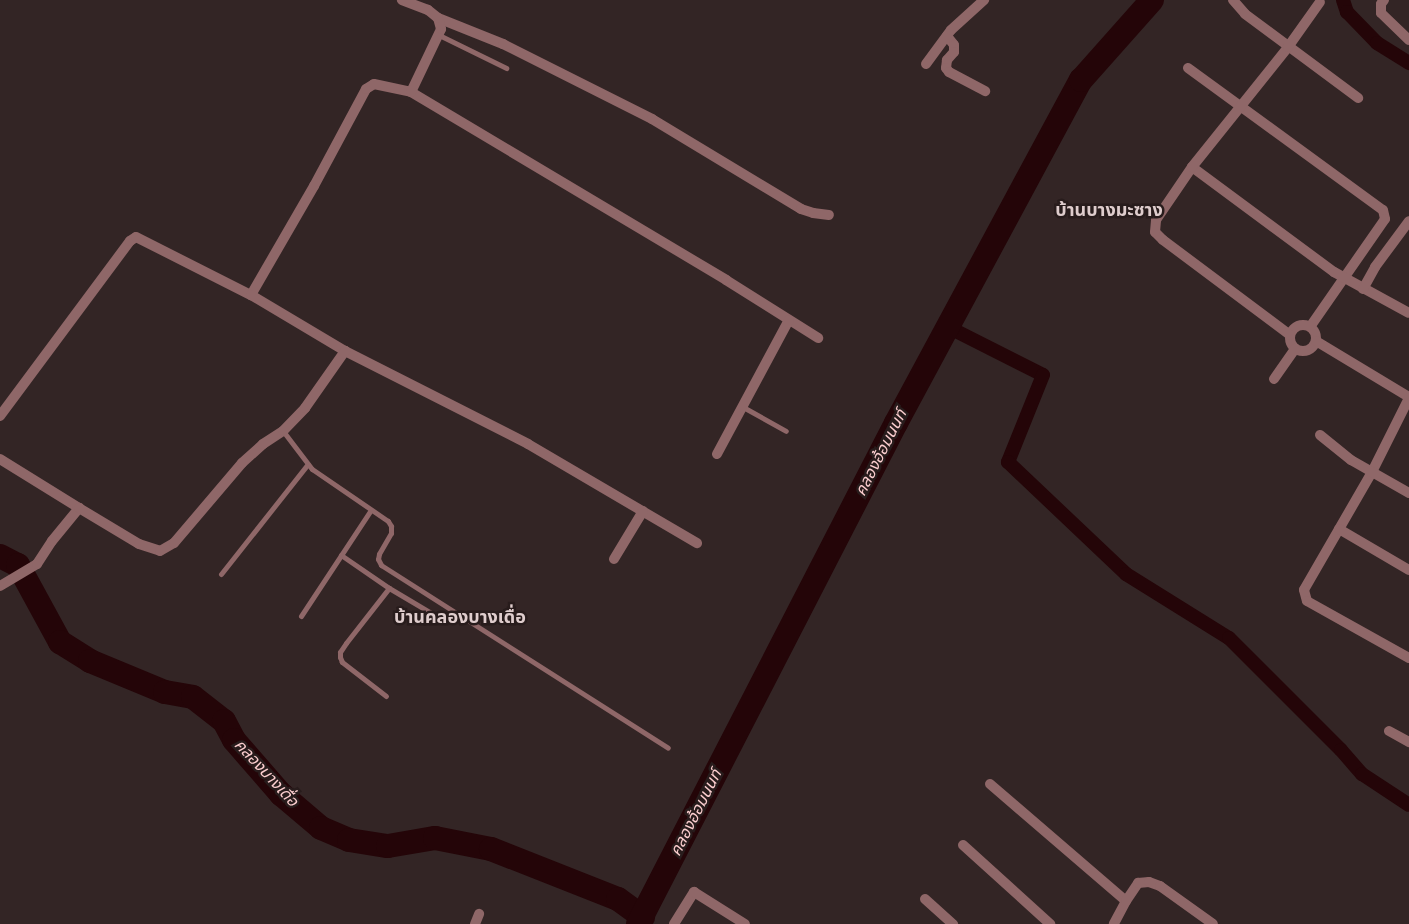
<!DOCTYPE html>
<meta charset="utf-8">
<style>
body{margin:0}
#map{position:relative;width:1409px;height:924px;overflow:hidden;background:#332525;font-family:"Zilla Slab","Noto Sans Thai",serif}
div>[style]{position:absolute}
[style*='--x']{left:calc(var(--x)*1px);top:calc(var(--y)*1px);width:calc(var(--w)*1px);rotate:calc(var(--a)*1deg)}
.canal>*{height:14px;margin:-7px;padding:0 7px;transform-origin:7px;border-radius:7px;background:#240508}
.river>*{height:24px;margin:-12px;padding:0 12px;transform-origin:12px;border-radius:12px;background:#240508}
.service>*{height:5px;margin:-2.5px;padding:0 2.5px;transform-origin:2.5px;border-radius:2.5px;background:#8f6768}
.minor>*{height:10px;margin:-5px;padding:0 5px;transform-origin:5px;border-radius:5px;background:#8f6768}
.minor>.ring{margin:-5px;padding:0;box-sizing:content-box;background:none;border:10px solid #8f6768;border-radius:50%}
span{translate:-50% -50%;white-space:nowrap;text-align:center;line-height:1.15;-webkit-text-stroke:5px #281c1c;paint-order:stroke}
.water-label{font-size:16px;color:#fdcfd0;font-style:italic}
.quarter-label{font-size:18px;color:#dfcdcd;font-weight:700}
</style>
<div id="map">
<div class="canal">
<div style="--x:1343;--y:0;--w:13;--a:72"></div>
<div style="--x:1347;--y:12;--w:43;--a:45.9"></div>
<div style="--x:1377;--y:43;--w:38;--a:32"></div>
<div style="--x:948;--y:327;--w:106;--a:26.8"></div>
<div style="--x:1043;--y:375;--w:94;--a:111.9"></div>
<div style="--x:1008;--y:462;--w:163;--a:43.5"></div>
<div style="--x:1126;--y:574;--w:121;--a:31.9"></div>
<div style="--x:1229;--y:638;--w:158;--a:45"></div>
<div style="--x:1341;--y:750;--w:32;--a:49"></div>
<div style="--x:1362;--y:774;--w:56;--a:33.4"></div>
</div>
<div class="river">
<div style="--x:0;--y:556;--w:20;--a:27"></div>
<div style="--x:18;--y:565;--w:88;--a:61.4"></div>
<div style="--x:60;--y:642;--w:36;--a:32"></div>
<div style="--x:90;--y:661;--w:81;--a:22.5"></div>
<div style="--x:165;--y:692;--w:28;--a:10"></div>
<div style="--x:193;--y:697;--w:39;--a:38"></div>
<div style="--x:224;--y:721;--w:21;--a:62"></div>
<div style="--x:234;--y:740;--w:72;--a:49"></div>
<div style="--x:281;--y:794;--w:52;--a:40.4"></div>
<div style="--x:321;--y:828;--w:30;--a:23"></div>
<div style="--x:349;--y:840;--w:39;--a:9"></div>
<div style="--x:388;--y:846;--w:48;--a:-9.7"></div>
<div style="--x:435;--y:838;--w:57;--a:11.1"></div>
<div style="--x:491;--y:849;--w:136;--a:21.5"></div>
<div style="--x:618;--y:899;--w:31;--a:36"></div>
<div style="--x:638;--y:924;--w:564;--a:-62.75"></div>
<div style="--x:896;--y:423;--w:390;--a:-61.7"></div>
<div style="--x:1081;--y:80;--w:107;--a:-48.4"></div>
</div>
<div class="service">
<div style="--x:439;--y:35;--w:75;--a:26.2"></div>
<div style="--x:743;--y:407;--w:49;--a:29.2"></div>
<div style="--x:283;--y:431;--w:48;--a:52.7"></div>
<div style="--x:312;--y:469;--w:92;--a:34.4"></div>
<div style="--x:388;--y:521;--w:6;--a:59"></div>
<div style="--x:391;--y:526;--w:7;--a:90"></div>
<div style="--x:391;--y:533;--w:24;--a:120"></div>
<div style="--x:379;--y:554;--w:5;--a:101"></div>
<div style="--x:378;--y:559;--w:7;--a:63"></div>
<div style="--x:381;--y:565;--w:340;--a:32.5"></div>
<div style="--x:341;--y:555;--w:58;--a:34.5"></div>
<div style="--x:389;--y:588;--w:63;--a:30.7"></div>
<div style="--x:221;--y:574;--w:140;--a:-51.7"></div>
<div style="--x:301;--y:616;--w:127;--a:-56.6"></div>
<div style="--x:386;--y:696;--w:56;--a:-142.3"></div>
<div style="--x:342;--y:662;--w:5;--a:-112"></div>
<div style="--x:340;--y:657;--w:5;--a:-90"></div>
<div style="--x:340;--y:652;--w:11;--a:-56"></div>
<div style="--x:346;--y:643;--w:70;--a:-52"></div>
</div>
<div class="minor">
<div style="--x:1233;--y:0;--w:18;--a:49"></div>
<div style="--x:1245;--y:14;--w:141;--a:36.6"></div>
<div style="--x:1384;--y:0;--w:5;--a:127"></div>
<div style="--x:1381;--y:4;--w:9;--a:90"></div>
<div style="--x:1381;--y:13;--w:39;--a:44"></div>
<div style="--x:438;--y:18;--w:70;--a:21.8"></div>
<div style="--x:503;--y:44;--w:167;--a:26.7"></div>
<div style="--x:652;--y:119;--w:174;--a:31.1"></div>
<div style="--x:801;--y:209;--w:13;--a:18"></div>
<div style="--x:813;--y:213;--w:16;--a:7"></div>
<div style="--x:947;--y:36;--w:11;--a:52"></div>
<div style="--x:954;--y:45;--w:7;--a:90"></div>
<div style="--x:954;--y:52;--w:11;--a:131"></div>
<div style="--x:947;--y:60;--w:8;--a:97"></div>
<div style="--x:946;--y:68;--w:5;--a:53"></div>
<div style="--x:949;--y:72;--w:41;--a:27.8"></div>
<div style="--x:926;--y:64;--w:42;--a:-53.7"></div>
<div style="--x:951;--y:30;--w:45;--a:-42.3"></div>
<div style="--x:1188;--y:68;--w:241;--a:36.1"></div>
<div style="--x:1383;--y:210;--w:9;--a:77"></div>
<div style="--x:1385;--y:219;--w:131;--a:124.8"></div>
<div style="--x:411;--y:92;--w:367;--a:30.8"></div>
<div style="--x:726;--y:280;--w:109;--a:32.2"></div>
<div style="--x:1192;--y:167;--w:177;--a:36.5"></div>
<div style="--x:1334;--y:272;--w:85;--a:28.7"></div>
<div style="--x:1363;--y:289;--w:25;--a:-61"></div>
<div style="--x:1375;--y:267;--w:57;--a:-53.5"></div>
<div style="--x:251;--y:295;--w:126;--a:-60"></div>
<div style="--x:314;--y:186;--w:110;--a:-61.8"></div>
<div style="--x:366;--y:89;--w:9;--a:-32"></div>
<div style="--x:374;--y:84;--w:38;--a:12"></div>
<div style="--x:411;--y:92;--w:70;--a:-64.5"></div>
<div style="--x:441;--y:29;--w:11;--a:-105"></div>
<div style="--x:438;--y:18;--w:13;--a:-141"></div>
<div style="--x:428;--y:10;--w:28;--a:-159"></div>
<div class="ring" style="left:1290px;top:325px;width:16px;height:16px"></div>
<div style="--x:1290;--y:335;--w:159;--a:-143.2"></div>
<div style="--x:1163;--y:240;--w:11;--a:-135"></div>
<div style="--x:1155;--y:232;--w:12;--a:-85"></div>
<div style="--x:1156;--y:220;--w:64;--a:-55.8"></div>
<div style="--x:1192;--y:167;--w:154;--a:-51.3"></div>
<div style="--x:1288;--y:47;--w:55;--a:-54.6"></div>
<div style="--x:1316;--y:341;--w:109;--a:31.1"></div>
<div style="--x:1274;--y:379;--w:37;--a:-55"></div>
<div style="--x:1409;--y:398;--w:83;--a:116.6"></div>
<div style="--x:1372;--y:472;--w:136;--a:120"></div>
<div style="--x:1304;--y:590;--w:11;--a:75"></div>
<div style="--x:1307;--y:601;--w:117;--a:29.2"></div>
<div style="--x:0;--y:416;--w:218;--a:-53.4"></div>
<div style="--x:130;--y:241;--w:7;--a:-34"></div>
<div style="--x:136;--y:237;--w:129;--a:26.8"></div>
<div style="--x:251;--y:295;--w:109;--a:30.8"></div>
<div style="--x:345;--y:351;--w:205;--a:26.9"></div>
<div style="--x:528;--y:444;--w:196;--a:30.4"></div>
<div style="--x:1320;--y:435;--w:40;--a:39"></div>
<div style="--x:1351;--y:460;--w:67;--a:29.6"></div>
<div style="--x:717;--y:454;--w:152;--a:-61.8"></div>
<div style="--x:0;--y:459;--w:93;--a:31.8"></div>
<div style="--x:1339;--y:529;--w:81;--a:30.4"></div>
<div style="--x:614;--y:559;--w:56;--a:-58.9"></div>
<div style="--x:0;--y:586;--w:43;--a:-30.7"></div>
<div style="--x:37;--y:564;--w:27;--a:-57"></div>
<div style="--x:52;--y:541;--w:43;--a:-50.7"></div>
<div style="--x:79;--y:508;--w:70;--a:31"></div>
<div style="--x:139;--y:544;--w:22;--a:18"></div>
<div style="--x:160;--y:551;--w:16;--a:-30"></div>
<div style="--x:174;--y:543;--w:105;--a:-49.6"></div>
<div style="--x:242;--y:463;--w:28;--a:-42"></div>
<div style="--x:263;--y:444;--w:24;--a:-33"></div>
<div style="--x:283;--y:431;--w:32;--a:-46"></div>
<div style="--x:305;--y:408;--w:70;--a:-54.9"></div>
<div style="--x:1389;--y:731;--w:23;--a:29"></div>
<div style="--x:990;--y:784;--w:179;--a:40.7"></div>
<div style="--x:1126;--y:901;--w:26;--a:118"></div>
<div style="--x:963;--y:845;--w:118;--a:42.2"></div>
<div style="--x:925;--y:899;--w:38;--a:42"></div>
<div style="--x:1126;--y:901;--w:22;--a:-56"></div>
<div style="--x:1138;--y:883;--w:11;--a:-5"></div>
<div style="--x:1149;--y:882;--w:12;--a:20"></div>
<div style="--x:1160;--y:886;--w:65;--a:35.6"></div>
<div style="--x:475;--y:924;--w:11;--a:-68"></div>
<div style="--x:674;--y:924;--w:38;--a:-58"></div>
<div style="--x:694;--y:892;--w:60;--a:32.1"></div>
</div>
<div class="water-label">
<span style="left:881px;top:453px;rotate:-63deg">คลองอ้อมนนท์</span>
<span style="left:266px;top:773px;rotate:47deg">คลองบางเดื่อ</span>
<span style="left:696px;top:813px;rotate:-63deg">คลองอ้อมนนท์</span>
</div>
<div class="quarter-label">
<span style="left:1109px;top:210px">บ้านบางมะซาง</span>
<span style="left:460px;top:617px">บ้านคลองบางเดื่อ</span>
</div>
</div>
